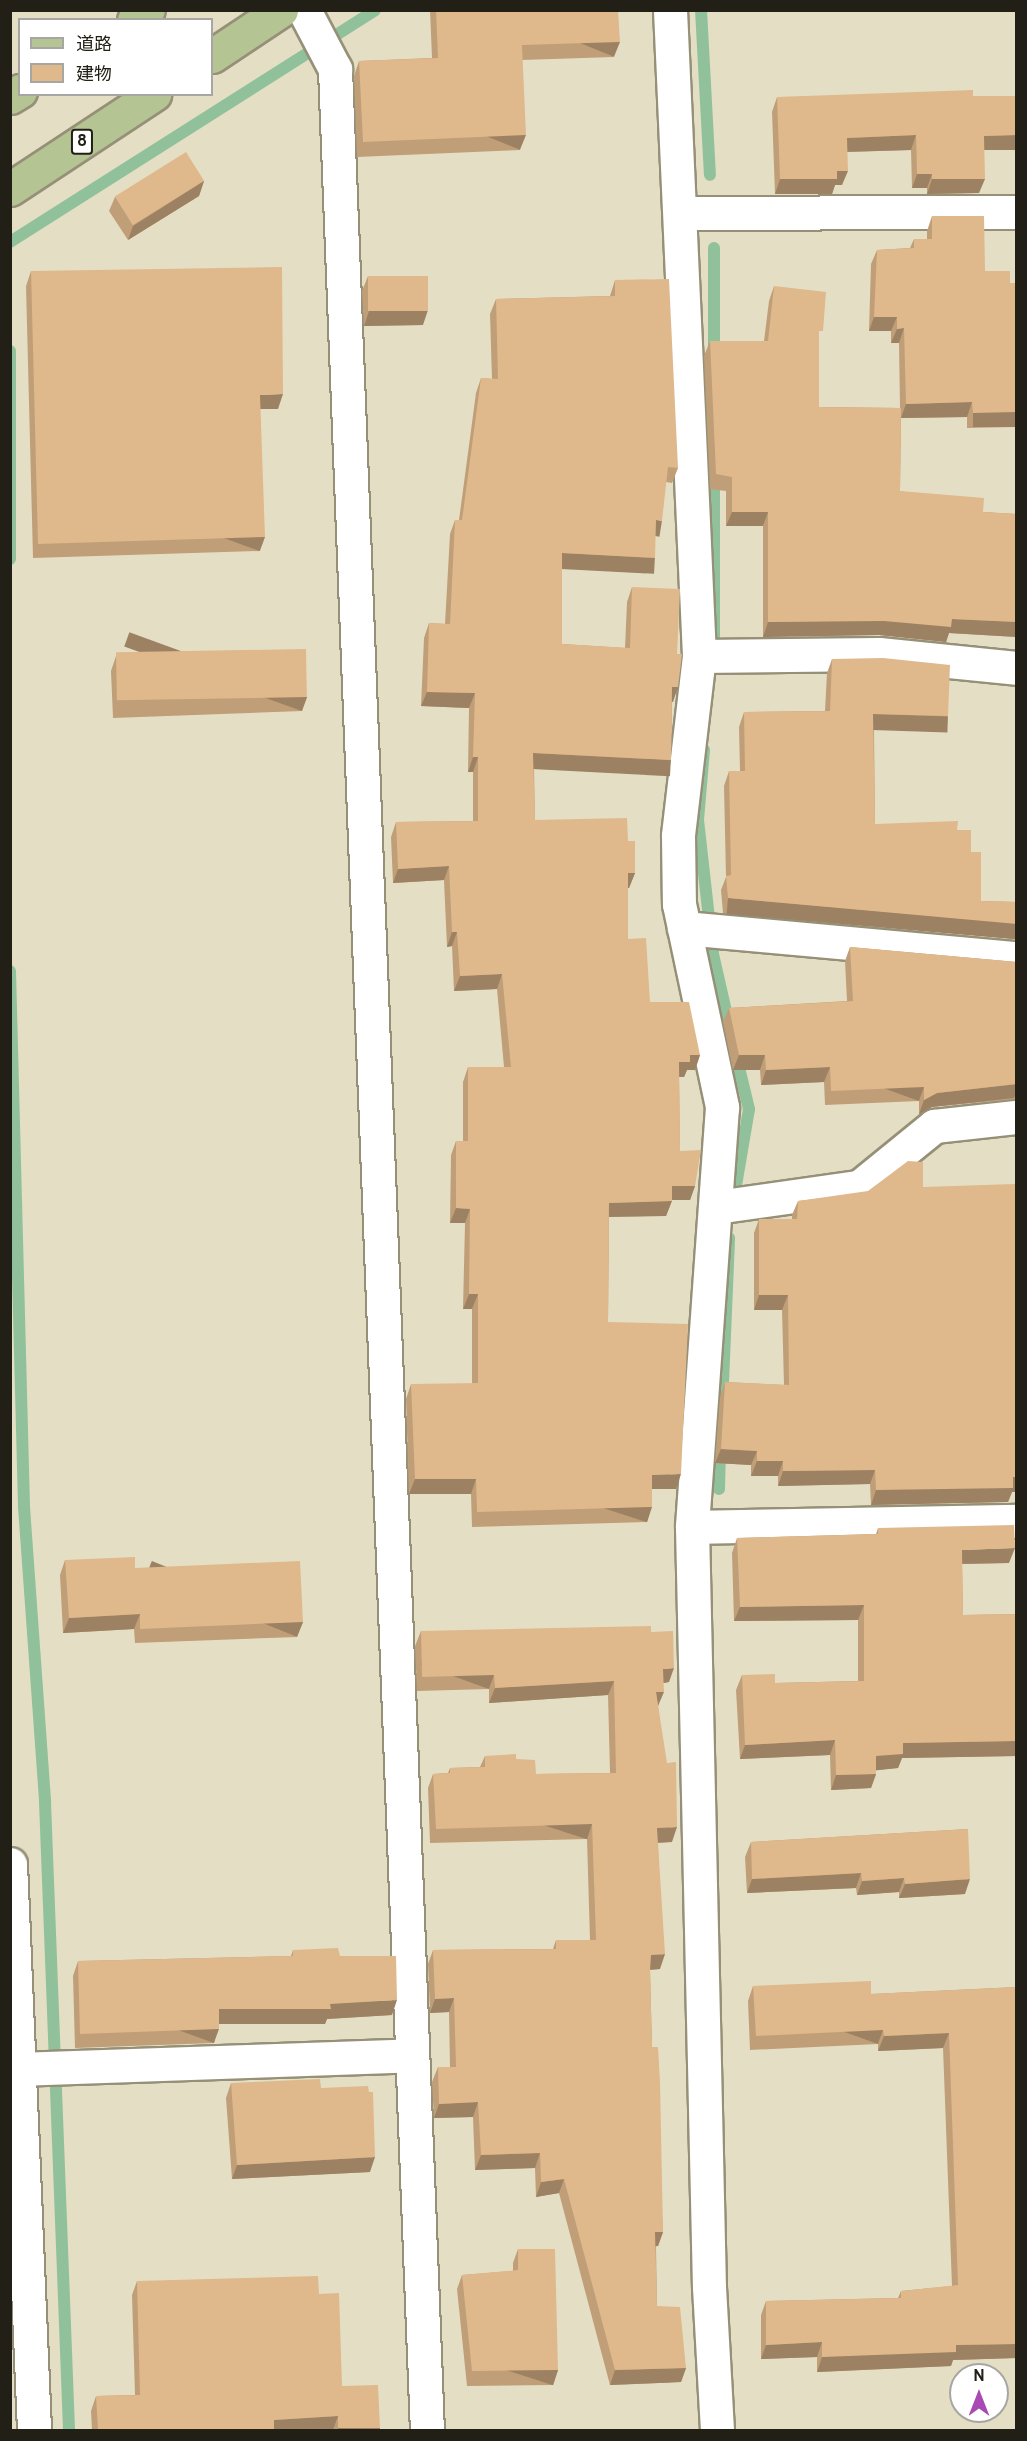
<!DOCTYPE html>
<meta charset="utf-8">
<style>
body{margin:0}
#map{position:relative;width:1027px;height:2441px;overflow:hidden;background:#e4dfc4;font-family:Overpass,"Noto Sans JP",sans-serif}
div>[style]{position:absolute}
[style*='--x']{left:calc(var(--x)*1px);top:calc(var(--y)*1px);width:calc(var(--w)*1px);rotate:calc(var(--a)*1deg)}
.stream>*{height:12px;margin:-6px;padding:0 6px;transform-origin:6px;border-radius:6px;background:#91c19b}
.roads{filter:drop-shadow(2px 0 #959077) drop-shadow(-2px 0 #959077) drop-shadow(0 2px #959077) drop-shadow(0 -2px #959077)}
.minor>*{height:33px;margin:-16.5px;padding:0 16.5px;transform-origin:16.5px;border-radius:16.5px;background:#fff}
.major>*{height:33px;margin:-16.5px;padding:0 16.5px;transform-origin:16.5px;border-radius:16.5px;background:#b4c492}
.wall>*{inset:0;background:#c09e78}
.shaded-wall>*{inset:0;background:#9c8162;transform-origin:0 0}
.building>*{inset:0;background:#dfb88c;transform-origin:0 0}
span{translate:-50% -50%;white-space:nowrap;text-align:center;line-height:1.15;-webkit-text-stroke:6px #fff;paint-order:stroke}
.shield-label span{padding:2px 4px;background:#fff;border:2px solid;border-radius:4px;-webkit-text-stroke-width:0}
.shield-label{font-size:16px;color:#222016;font-weight:700}
.frame{position:absolute;inset:0;border:12px solid #222016;pointer-events:none}
.legend{position:absolute;left:18px;top:18px;width:195px;height:78px;box-sizing:border-box;background:#fff;border:2px solid #a7a6a2;margin:0;padding:8px 10px;list-style:none;font-size:18px;color:#222016}
.legend li{display:flex;align-items:center;gap:12px;height:30px}
.legend b{width:30px;border:2px solid #a7a6a2}
.north{position:absolute;left:949px;top:2363px;width:60px;height:60px;box-sizing:border-box;background:#fff;border:2px solid #a7a6a2;border-radius:50%;rotate:0deg;font-size:16px;font-weight:700;line-height:24px;text-align:center;color:#222016}
.north::after{content:'';display:block;margin:auto;width:21px;height:27px;background:#a84ab3;clip-path:polygon(50% 0,100% 100%,50% 72%,0 100%)}
</style>
<div id="map">
<div class="stream">
<div style="--x:701;--y:10;--w:165;--a:86.9"></div>
<div style="--x:10;--y:242;--w:432;--a:-32.4"></div>
<div style="--x:714;--y:248;--w:110;--a:90"></div>
<div style="--x:10;--y:351;--w:208;--a:90"></div>
<div style="--x:714;--y:474;--w:163;--a:90"></div>
<div style="--x:704;--y:750;--w:70;--a:94.9"></div>
<div style="--x:698;--y:820;--w:135;--a:83.6"></div>
<div style="--x:713;--y:954;--w:77;--a:77.2"></div>
<div style="--x:10;--y:971;--w:536;--a:88.5"></div>
<div style="--x:24;--y:1507;--w:296;--a:85.9"></div>
<div style="--x:45;--y:1802;--w:628;--a:87.81"></div>
<div style="--x:733;--y:1203;--w:95;--a:-80.3"></div>
<div style="--x:749;--y:1109;--w:56;--a:-103.5"></div>
<div style="--x:722;--y:1407;--w:169;--a:-87.6"></div>
<div style="--x:719;--y:1489;--w:41;--a:-88.6"></div>
</div>
<div class="roads">
<div class="minor">
<div style="--x:304;--y:10;--w:67;--a:62.3"></div>
<div style="--x:335;--y:69;--w:2363;--a:87.77"></div>
<div style="--x:670;--y:10;--w:647;--a:87.43"></div>
<div style="--x:699;--y:656;--w:181;--a:96.7"></div>
<div style="--x:678;--y:836;--w:68;--a:89.2"></div>
<div style="--x:679;--y:904;--w:208;--a:78"></div>
<div style="--x:722;--y:1107;--w:421;--a:94.1"></div>
<div style="--x:692;--y:1527;--w:760;--a:88.72"></div>
<div style="--x:709;--y:2287;--w:143;--a:86.8"></div>
<div style="--x:680;--y:213;--w:336;--a:-0.2"></div>
<div style="--x:699;--y:656;--w:180;--a:-0.6"></div>
<div style="--x:879;--y:654;--w:138;--a:5.8"></div>
<div style="--x:684;--y:928;--w:333;--a:5.2"></div>
<div style="--x:716;--y:1207;--w:144;--a:-8"></div>
<div style="--x:859;--y:1187;--w:97;--a:-39.1"></div>
<div style="--x:934;--y:1126;--w:82;--a:-6.3"></div>
<div style="--x:692;--y:1527;--w:324;--a:-1.1"></div>
<div style="--x:10;--y:1864;--w:567;--a:87.57"></div>
<div style="--x:19;--y:2069;--w:393;--a:-2"></div>
</div>
<div class="major">
<div style="--x:134;--y:20;--w:17;--a:-36"></div>
<div style="--x:212;--y:56;--w:83;--a:-33.7"></div>
<div style="--x:10;--y:97;--w:12;--a:-31"></div>
<div style="--x:10;--y:189;--w:173;--a:-33.4"></div>
</div>
</div>
<div class="wall">
<div style="clip-path:polygon(430px 10px,618px 10px,614px 57px,522px 60px,520px 150px,357px 157px,354px 76px,359px 61px,432px 58px)"></div>
<div style="clip-path:polygon(1017px 96px,1017px 150px,984px 150px,979px 193px,927px 194px,927px 188px,912px 188px,911px 150px,847px 152px,842px 185px,835px 185px,832px 194px,775px 194px,772px 112px,777px 97px)"></div>
<div style="clip-path:polygon(204px 181px,199px 196px,128px 240px,109px 211px,115px 197px)"></div>
<div style="clip-path:polygon(932px 216px,985px 271px,1017px 427px,967px 428px,967px 417px,901px 418px,900px 491px,983px 512px,1017px 514px,1017px 637px,949px 633px,946px 642px,879px 635px,763px 637px,763px 526px,726px 526px,726px 491px,710px 489px,704px 356px,710px 341px,764px 341px,769px 301px,774px 286px,819px 341px,819px 407px,900px 408px,899px 343px,891px 343px,891px 331px,869px 331px,871px 264px,877px 250px,910px 248px,914px 239px,927px 239px,927px 231px)"></div>
<div style="clip-path:polygon(31px 271px,278px 409px,260px 409px,260px 551px,33px 558px,26px 286px)"></div>
<div style="clip-path:polygon(368px 276px,423px 325px,364px 326px,362px 291px)"></div>
<div style="clip-path:polygon(615px 280px,678px 468px,672px 483px,666px 482px,657px 536px,655px 535px,655px 558px,649px 573px,562px 568px,562px 644px,625px 648px,627px 602px,632px 587px,673px 702px,672px 702px,671px 760px,666px 775px,534px 768px,535px 820px,628px 841px,635px 873px,629px 888px,628px 888px,628px 939px,650px 1002px,700px 1055px,695px 1070px,687px 1070px,684px 1077px,679px 1077px,680px 1151px,695px 1186px,690px 1200px,672px 1200px,666px 1216px,609px 1217px,608px 1322px,676px 1489px,652px 1489px,647px 1522px,472px 1527px,471px 1494px,409px 1494px,406px 1399px,411px 1384px,472px 1384px,472px 1309px,463px 1309px,465px 1223px,450px 1223px,451px 1155px,456px 1141px,463px 1141px,463px 1082px,468px 1067px,504px 1067px,497px 989px,454px 991px,452px 946px,447px 947px,444px 880px,393px 883px,391px 837px,396px 822px,473px 821px,473px 772px,468px 772px,469px 708px,421px 706px,424px 638px,429px 623px,445px 624px,450px 534px,455px 520px,459px 520px,476px 393px,481px 378px,492px 379px,490px 314px,496px 299px,610px 296px)"></div>
<div style="clip-path:polygon(116px 656px,307px 697px,302px 711px,113px 718px,111px 671px)"></div>
<div style="clip-path:polygon(832px 659px,948px 716px,942px 731px,874px 729px,875px 824px,957px 830px,971px 852px,981px 901px,1017px 902px,1017px 939px,723px 913px,721px 890px,726px 877px,724px 786px,729px 771px,740px 771px,739px 727px,744px 712px,825px 711px,827px 673px)"></div>
<div style="clip-path:polygon(850px 947px,1017px 962px,1017px 1099px,932px 1107px,919px 1114px,919px 1101px,825px 1105px,824px 1082px,761px 1085px,760px 1070px,733px 1070px,723px 1022px,729px 1008px,847px 1001px,845px 961px)"></div>
<div style="clip-path:polygon(923px 1187px,1016px 1224px,1012px 1492px,1008px 1502px,871px 1505px,870px 1484px,778px 1486px,778px 1476px,751px 1476px,751px 1465px,715px 1463px,720px 1397px,725px 1382px,784px 1385px,782px 1310px,754px 1310px,754px 1233px,759px 1219px,792px 1219px,792px 1215px,798px 1201px)"></div>
<div style="clip-path:polygon(878px 1528px,1009px 1563px,962px 1564px,963px 1615px,1017px 1614px,1017px 1756px,902px 1758px,898px 1768px,876px 1770px,876px 1774px,871px 1788px,831px 1790px,830px 1755px,740px 1759px,736px 1690px,742px 1675px,775px 1683px,858px 1681px,858px 1620px,734px 1621px,732px 1553px,737px 1538px,876px 1534px)"></div>
<div style="clip-path:polygon(65px 1560px,135px 1568px,303px 1622px,297px 1637px,135px 1643px,134px 1629px,63px 1633px,60px 1575px)"></div>
<div style="clip-path:polygon(421px 1631px,651px 1632px,669px 1682px,663px 1683px,658px 1706px,672px 1842px,658px 1843px,660px 1969px,650px 1970px,652px 2047px,663px 2232px,658px 2246px,656px 2246px,657px 2306px,686px 2368px,681px 2382px,610px 2385px,559px 2193px,536px 2197px,535px 2168px,475px 2170px,473px 2117px,434px 2118px,432px 2082px,438px 2067px,450px 2067px,449px 2012px,430px 2013px,428px 1964px,433px 1950px,553px 1949px,556px 1940px,590px 1940px,587px 1839px,430px 1843px,428px 1788px,433px 1774px,448px 1773px,450px 1768px,480px 1767px,485px 1756px,516px 1759px,536px 1774px,610px 1773px,608px 1695px,489px 1703px,489px 1689px,417px 1691px,415px 1646px)"></div>
<div style="clip-path:polygon(968px 1829px,965px 1894px,899px 1898px,899px 1892px,857px 1895px,856px 1888px,747px 1893px,745px 1857px,751px 1842px)"></div>
<div style="clip-path:polygon(293px 1950px,340px 1956px,392px 2015px,327px 2019px,325px 2024px,219px 2024px,214px 2043px,75px 2048px,73px 1976px,78px 1961px,291px 1956px)"></div>
<div style="clip-path:polygon(753px 1986px,871px 1994px,1017px 1987px,1017px 2358px,953px 2360px,951px 2366px,817px 2372px,817px 2357px,761px 2359px,761px 2315px,766px 2301px,898px 2298px,901px 2291px,952px 2286px,943px 2048px,878px 2051px,878px 2044px,750px 2050px,748px 2001px)"></div>
<div style="clip-path:polygon(231px 2083px,321px 2088px,369px 2092px,370px 2172px,232px 2179px,226px 2098px)"></div>
<div style="clip-path:polygon(518px 2249px,558px 2370px,553px 2385px,467px 2386px,457px 2289px,462px 2275px,513px 2271px,513px 2263px)"></div>
<div style="clip-path:polygon(137px 2281px,319px 2294px,342px 2386px,379px 2430px,92px 2430px,91px 2411px,96px 2396px,135px 2395px,132px 2295px)"></div>
</div>
<div class="shaded-wall">
<div style="left:620px;top:42px;width:16px;height:98px;rotate:112deg"></div>
<div style="left:526px;top:135px;width:16px;height:163px;rotate:112deg"></div>
<div style="clip-path:polygon(916px 135px,911px 150px,842px 152px,847px 138px)"></div>
<div style="clip-path:polygon(1017px 135px,1017px 150px,979px 150px,984px 136px)"></div>
<div style="clip-path:polygon(837px 171px,848px 171px,842px 185px,835px 185px,832px 194px,775px 194px,780px 179px)"></div>
<div style="clip-path:polygon(917px 174px,932px 174px,927px 188px,912px 188px)"></div>
<div style="clip-path:polygon(932px 179px,985px 179px,979px 193px,927px 194px)"></div>
<div style="clip-path:polygon(204px 181px,199px 196px,128px 240px,133px 226px)"></div>
<div style="clip-path:polygon(428px 310px,423px 325px,364px 326px,369px 311px)"></div>
<div style="clip-path:polygon(874px 317px,897px 317px,891px 331px,869px 331px)"></div>
<div style="clip-path:polygon(904px 328px,899px 343px,891px 343px,897px 329px)"></div>
<div style="clip-path:polygon(283px 394px,278px 409px,255px 409px,260px 395px)"></div>
<div style="clip-path:polygon(972px 402px,967px 417px,901px 418px,906px 404px)"></div>
<div style="left:1017px;top:412px;width:15px;height:44px;rotate:90deg"></div>
<div style="clip-path:polygon(732px 512px,768px 512px,763px 526px,726px 526px)"></div>
<div style="left:656px;top:520px;width:6px;height:16px;rotate:9deg"></div>
<div style="left:265px;top:537px;width:15px;height:227px;rotate:110deg"></div>
<div style="left:562px;top:553px;width:93px;height:16px;rotate:3deg"></div>
<div style="clip-path:polygon(952px 619px,1017px 622px,1017px 637px,949px 633px,946px 642px,879px 635px,763px 637px,768px 622px)"></div>
<div style="clip-path:polygon(672px 687px,678px 687px,673px 702px,667px 701px)"></div>
<div style="clip-path:polygon(427px 692px,475px 693px,469px 708px,421px 706px)"></div>
<div style="left:307px;top:697px;width:15px;height:189px;rotate:110deg"></div>
<div style="left:873px;top:714px;width:75px;height:16px;rotate:2deg"></div>
<div style="left:533px;top:753px;width:138px;height:16px;rotate:3deg"></div>
<div style="clip-path:polygon(473px 757px,478px 757px,473px 772px,468px 772px)"></div>
<div style="clip-path:polygon(449px 866px,444px 880px,393px 883px,398px 869px)"></div>
<div style="clip-path:polygon(628px 873px,635px 873px,629px 888px,623px 888px)"></div>
<div style="left:728px;top:898px;width:290px;height:16px;rotate:5deg"></div>
<div style="clip-path:polygon(452px 932px,457px 932px,452px 946px,447px 947px)"></div>
<div style="clip-path:polygon(502px 974px,497px 989px,454px 991px,460px 976px)"></div>
<div style="clip-path:polygon(690px 1055px,700px 1055px,695px 1070px,687px 1070px,684px 1077px,674px 1077px,679px 1062px)"></div>
<div style="clip-path:polygon(739px 1055px,765px 1055px,760px 1070px,733px 1070px)"></div>
<div style="clip-path:polygon(830px 1067px,824px 1082px,761px 1085px,766px 1070px)"></div>
<div style="clip-path:polygon(1017px 1084px,1017px 1091px,1014px 1098px,932px 1107px,919px 1114px,924px 1100px,937px 1093px)"></div>
<div style="left:924px;top:1087px;width:15px;height:93px;rotate:110deg"></div>
<div style="clip-path:polygon(672px 1186px,695px 1186px,690px 1200px,666px 1200px)"></div>
<div style="clip-path:polygon(672px 1201px,666px 1216px,604px 1217px,609px 1203px)"></div>
<div style="clip-path:polygon(456px 1208px,470px 1209px,465px 1223px,450px 1223px)"></div>
<div style="clip-path:polygon(469px 1294px,478px 1294px,472px 1309px,463px 1309px)"></div>
<div style="clip-path:polygon(759px 1295px,788px 1295px,782px 1310px,754px 1310px)"></div>
<div style="clip-path:polygon(721px 1449px,757px 1451px,751px 1465px,715px 1463px)"></div>
<div style="clip-path:polygon(757px 1461px,783px 1461px,778px 1476px,751px 1476px)"></div>
<div style="clip-path:polygon(875px 1470px,870px 1484px,778px 1486px,783px 1471px)"></div>
<div style="clip-path:polygon(681px 1474px,676px 1489px,646px 1489px,652px 1475px)"></div>
<div style="clip-path:polygon(1013px 1477px,1017px 1477px,1017px 1492px,1012px 1492px,1008px 1502px,871px 1505px,876px 1490px)"></div>
<div style="clip-path:polygon(415px 1479px,476px 1479px,471px 1494px,409px 1494px)"></div>
<div style="left:652px;top:1507px;width:16px;height:175px;rotate:108deg"></div>
<div style="clip-path:polygon(1015px 1548px,1009px 1563px,956px 1564px,962px 1550px)"></div>
<div style="clip-path:polygon(864px 1605px,858px 1620px,734px 1621px,740px 1607px)"></div>
<div style="clip-path:polygon(140px 1614px,134px 1629px,63px 1633px,69px 1618px)"></div>
<div style="left:303px;top:1622px;width:16px;height:163px;rotate:112deg"></div>
<div style="clip-path:polygon(674px 1668px,669px 1682px,658px 1684px,663px 1669px)"></div>
<div style="left:494px;top:1675px;width:15px;height:72px;rotate:110deg"></div>
<div style="clip-path:polygon(614px 1681px,608px 1695px,489px 1703px,495px 1688px)"></div>
<div style="clip-path:polygon(656px 1692px,664px 1692px,658px 1706px)"></div>
<div style="clip-path:polygon(835px 1740px,830px 1755px,740px 1759px,745px 1745px)"></div>
<div style="clip-path:polygon(1017px 1741px,1017px 1756px,902px 1758px,898px 1768px,870px 1771px,876px 1756px,903px 1743px)"></div>
<div style="clip-path:polygon(876px 1774px,871px 1788px,831px 1790px,836px 1775px)"></div>
<div style="left:592px;top:1824px;width:16px;height:156px;rotate:108deg"></div>
<div style="clip-path:polygon(677px 1827px,672px 1842px,652px 1843px,657px 1828px)"></div>
<div style="clip-path:polygon(861px 1873px,856px 1888px,747px 1893px,752px 1879px)"></div>
<div style="clip-path:polygon(904px 1878px,899px 1892px,857px 1895px,862px 1881px)"></div>
<div style="clip-path:polygon(970px 1879px,965px 1894px,899px 1898px,905px 1884px)"></div>
<div style="clip-path:polygon(665px 1954px,660px 1969px,645px 1970px,651px 1955px)"></div>
<div style="clip-path:polygon(454px 1998px,449px 2012px,430px 2013px,435px 1999px)"></div>
<div style="clip-path:polygon(397px 2000px,392px 2015px,327px 2019px,325px 2024px,213px 2024px,219px 2009px)"></div>
<div style="left:219px;top:2029px;width:15px;height:139px;rotate:110deg"></div>
<div style="left:883px;top:2030px;width:15px;height:127px;rotate:110deg"></div>
<div style="clip-path:polygon(949px 2033px,943px 2048px,878px 2051px,884px 2036px)"></div>
<div style="clip-path:polygon(478px 2102px,473px 2117px,434px 2118px,439px 2104px)"></div>
<div style="clip-path:polygon(540px 2153px,535px 2168px,475px 2170px,481px 2155px)"></div>
<div style="clip-path:polygon(375px 2157px,370px 2172px,232px 2179px,237px 2165px)"></div>
<div style="clip-path:polygon(564px 2179px,559px 2193px,536px 2197px,541px 2182px)"></div>
<div style="clip-path:polygon(655px 2232px,663px 2232px,658px 2246px,650px 2247px)"></div>
<div style="clip-path:polygon(822px 2342px,817px 2357px,761px 2359px,766px 2345px)"></div>
<div style="clip-path:polygon(1017px 2344px,1017px 2358px,953px 2360px,951px 2366px,817px 2372px,822px 2357px,956px 2345px)"></div>
<div style="clip-path:polygon(686px 2368px,681px 2382px,610px 2385px,615px 2370px)"></div>
<div style="left:558px;top:2370px;width:16px;height:86px;rotate:108deg"></div>
<div style="clip-path:polygon(338px 2416px,333px 2430px,270px 2430px,274px 2420px)"></div>
<div style="left:338px;top:2428px;width:42px;height:2px"></div>
</div>
<div class="building">
<div style="clip-path:polygon(436px 10px,618px 10px,620px 42px,522px 45px,526px 135px,363px 142px,359px 61px,438px 58px)"></div>
<div style="clip-path:polygon(973px 90px,973px 96px,1017px 96px,1017px 135px,984px 136px,985px 179px,932px 179px,932px 174px,917px 174px,916px 135px,847px 138px,848px 171px,837px 171px,837px 179px,780px 179px,777px 97px)"></div>
<div style="left:186px;top:152px;width:34px;height:84px;rotate:58deg"></div>
<div style="clip-path:polygon(932px 216px,984px 216px,985px 271px,1010px 271px,1010px 283px,1017px 283px,1017px 412px,973px 413px,972px 402px,906px 404px,904px 328px,897px 329px,897px 317px,874px 317px,877px 250px,914px 248px,914px 239px,932px 239px)"></div>
<div style="clip-path:polygon(282px 267px,283px 394px,260px 395px,265px 537px,38px 544px,31px 271px)"></div>
<div style="left:368px;top:276px;width:60px;height:35px"></div>
<div style="clip-path:polygon(669px 279px,678px 468px,668px 467px,662px 521px,656px 520px,655px 558px,562px 553px,562px 644px,630px 648px,632px 587px,680px 589px,677px 654px,682px 654px,678px 687px,672px 687px,671px 760px,533px 753px,535px 820px,627px 818px,628px 841px,635px 841px,635px 873px,628px 873px,628px 939px,646px 938px,650px 1002px,689px 1002px,700px 1055px,690px 1055px,690px 1062px,679px 1062px,680px 1151px,701px 1150px,695px 1186px,672px 1186px,672px 1201px,609px 1203px,608px 1322px,688px 1324px,681px 1474px,652px 1475px,652px 1507px,477px 1512px,476px 1479px,415px 1479px,411px 1384px,478px 1383px,478px 1294px,469px 1294px,470px 1209px,456px 1208px,456px 1141px,468px 1141px,468px 1067px,511px 1067px,502px 974px,460px 976px,457px 932px,452px 932px,449px 866px,398px 869px,396px 822px,478px 821px,478px 757px,473px 757px,475px 693px,427px 692px,429px 623px,450px 624px,455px 520px,462px 520px,481px 378px,498px 379px,496px 299px,615px 296px,615px 280px)"></div>
<div style="clip-path:polygon(774px 286px,826px 292px,823px 331px,819px 331px,819px 407px,901px 408px,900px 491px,984px 498px,983px 512px,1017px 514px,1017px 622px,952px 619px,951px 627px,884px 621px,768px 622px,768px 512px,732px 512px,732px 477px,716px 474px,710px 341px,768px 341px)"></div>
<div style="left:306px;top:649px;width:48px;height:190px;rotate:89deg"></div>
<div style="clip-path:polygon(883px 658px,950px 665px,948px 716px,873px 714px,875px 824px,958px 821px,957px 830px,971px 830px,971px 852px,981px 852px,981px 901px,1017px 902px,1017px 924px,728px 898px,726px 876px,731px 875px,729px 771px,745px 771px,744px 712px,830px 711px,832px 659px)"></div>
<div style="clip-path:polygon(850px 947px,1017px 962px,1017px 1084px,937px 1093px,924px 1100px,924px 1087px,831px 1091px,830px 1067px,766px 1070px,765px 1055px,739px 1055px,729px 1008px,853px 1001px)"></div>
<div style="clip-path:polygon(908px 1161px,923px 1162px,923px 1187px,1015px 1184px,1016px 1224px,1017px 1224px,1017px 1477px,1013px 1477px,1013px 1488px,876px 1490px,875px 1470px,783px 1471px,783px 1461px,757px 1461px,757px 1451px,721px 1449px,725px 1382px,789px 1385px,788px 1295px,759px 1295px,759px 1219px,797px 1219px,798px 1201px,868px 1191px)"></div>
<div style="clip-path:polygon(1014px 1525px,1015px 1548px,962px 1550px,963px 1615px,1017px 1614px,1017px 1741px,903px 1743px,903px 1754px,876px 1756px,876px 1774px,836px 1775px,835px 1740px,745px 1745px,742px 1675px,775px 1674px,775px 1683px,864px 1681px,864px 1605px,740px 1607px,737px 1538px,878px 1534px,878px 1528px)"></div>
<div style="clip-path:polygon(135px 1557px,135px 1568px,300px 1561px,303px 1622px,140px 1629px,140px 1614px,69px 1618px,65px 1560px)"></div>
<div style="clip-path:polygon(651px 1626px,651px 1632px,673px 1631px,674px 1668px,663px 1669px,664px 1692px,656px 1692px,667px 1763px,676px 1762px,677px 1827px,657px 1828px,665px 1954px,651px 1955px,650px 1971px,652px 2047px,658px 2047px,660px 2082px,663px 2232px,655px 2232px,657px 2306px,680px 2307px,686px 2368px,615px 2370px,564px 2179px,541px 2182px,540px 2153px,481px 2155px,478px 2102px,439px 2104px,438px 2067px,456px 2067px,454px 1998px,435px 1999px,433px 1950px,556px 1949px,556px 1940px,596px 1940px,592px 1824px,436px 1829px,433px 1774px,450px 1773px,450px 1768px,485px 1767px,485px 1756px,516px 1754px,516px 1759px,535px 1760px,536px 1774px,616px 1773px,614px 1681px,495px 1688px,494px 1675px,422px 1677px,421px 1631px)"></div>
<div style="clip-path:polygon(968px 1829px,970px 1879px,905px 1884px,904px 1878px,862px 1881px,861px 1873px,752px 1879px,751px 1842px)"></div>
<div style="clip-path:polygon(338px 1948px,340px 1956px,396px 1956px,397px 2000px,330px 2004px,331px 2009px,219px 2009px,219px 2029px,80px 2034px,78px 1961px,293px 1956px,293px 1950px)"></div>
<div style="clip-path:polygon(871px 1981px,871px 1994px,1017px 1987px,1017px 2344px,956px 2345px,956px 2352px,822px 2357px,822px 2342px,766px 2345px,766px 2301px,901px 2298px,901px 2291px,958px 2285px,949px 2033px,884px 2036px,883px 2030px,756px 2036px,753px 1986px)"></div>
<div style="clip-path:polygon(320px 2079px,321px 2088px,368px 2086px,369px 2092px,373px 2092px,375px 2157px,237px 2165px,231px 2083px)"></div>
<div style="clip-path:polygon(518px 2249px,555px 2249px,558px 2370px,472px 2371px,462px 2275px,518px 2270px)"></div>
<div style="clip-path:polygon(318px 2276px,319px 2294px,339px 2293px,342px 2386px,378px 2385px,380px 2428px,338px 2428px,338px 2416px,274px 2420px,274px 2430px,98px 2430px,96px 2396px,140px 2395px,137px 2281px)"></div>
</div>
<div class="shield-label">
<span style="left:82px;top:142px">8</span>
</div>
<div class="frame"></div>
<ul class="legend">
<li><b style="height:8px;background:#b4c492"></b>道路</li>
<li><b style="height:16px;background:#dfb88c"></b>建物</li>
</ul>
<div class="north">N</div>
</div>
